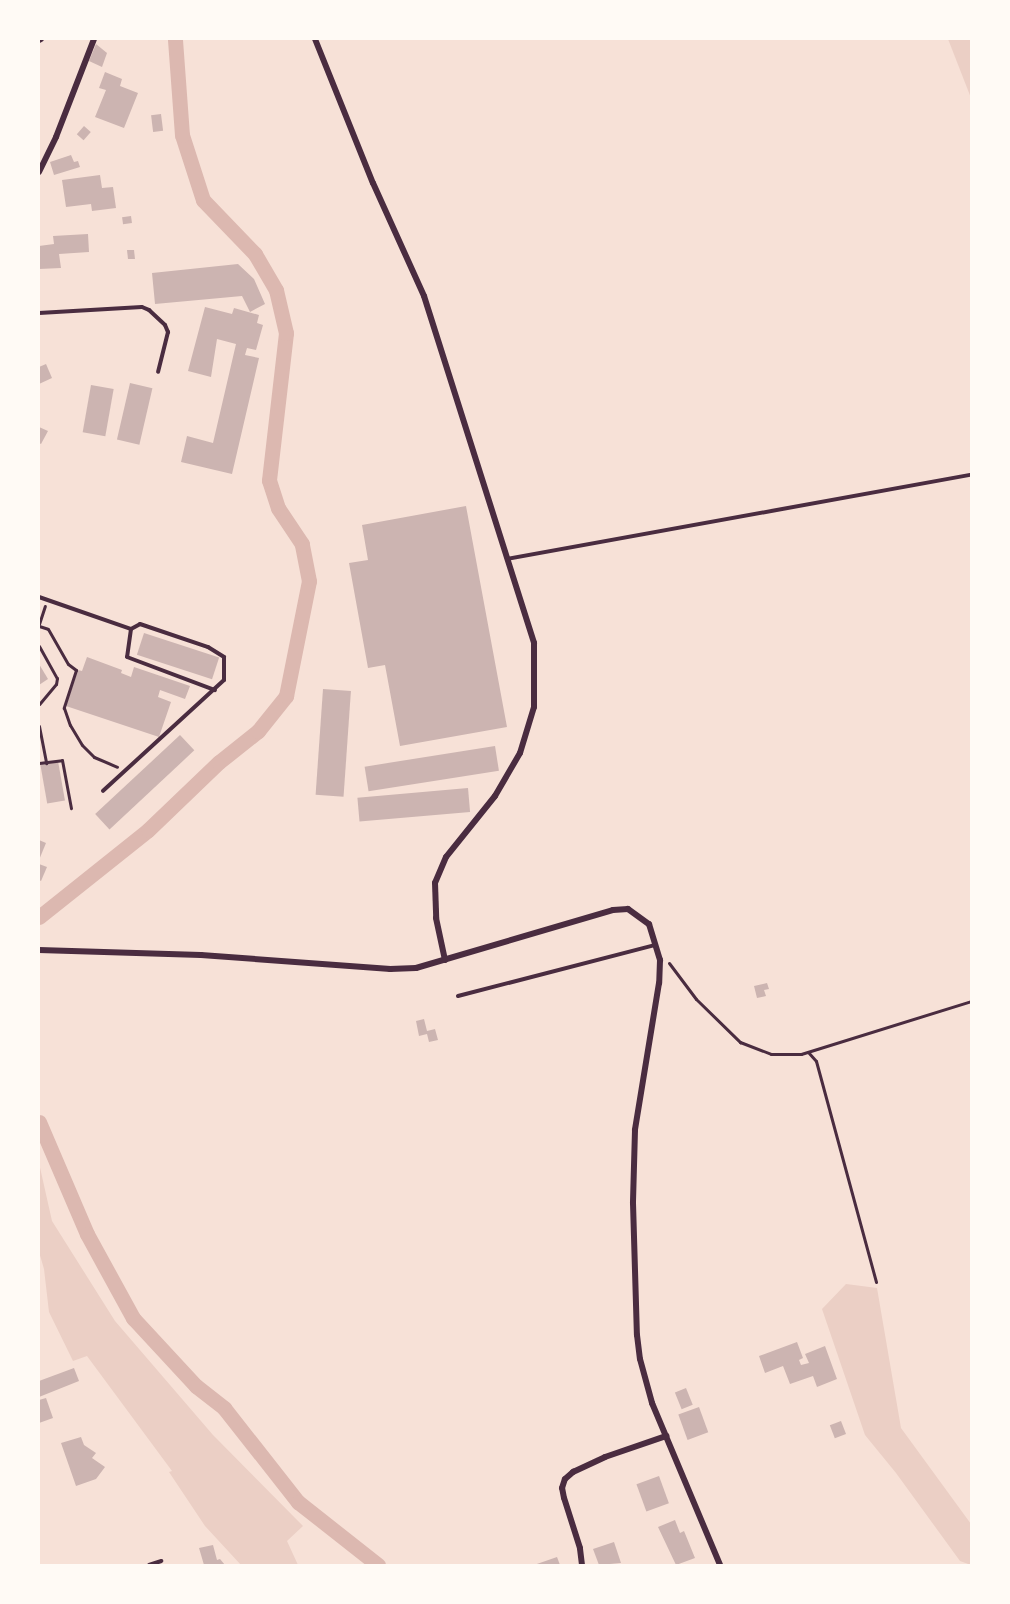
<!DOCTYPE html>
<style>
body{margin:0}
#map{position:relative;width:1010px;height:1604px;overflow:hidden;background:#f7e1d7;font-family:Ubuntu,sans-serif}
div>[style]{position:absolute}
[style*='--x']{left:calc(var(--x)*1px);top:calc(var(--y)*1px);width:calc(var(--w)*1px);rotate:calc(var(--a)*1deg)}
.green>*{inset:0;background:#ebcfc5}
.canal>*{height:15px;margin:-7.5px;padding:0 7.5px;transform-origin:7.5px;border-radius:7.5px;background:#dcb8b0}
.building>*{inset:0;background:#ccb4b1;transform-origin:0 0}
.path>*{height:3px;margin:-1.5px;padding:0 1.5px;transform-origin:1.5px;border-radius:1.5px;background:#4a2c40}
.service>*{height:4px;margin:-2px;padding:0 2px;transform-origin:2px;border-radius:2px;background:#4a2c40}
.minor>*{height:6px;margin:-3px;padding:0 3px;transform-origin:3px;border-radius:3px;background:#4a2c40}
span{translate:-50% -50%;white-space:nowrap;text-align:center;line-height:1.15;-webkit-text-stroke:5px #fffaf5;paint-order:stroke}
.frame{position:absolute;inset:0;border:40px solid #fffaf5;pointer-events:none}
</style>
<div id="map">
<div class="green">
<div style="clip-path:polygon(948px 39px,971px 39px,971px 98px)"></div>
<div style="clip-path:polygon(39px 1163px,52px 1221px,115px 1321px,213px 1435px,303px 1526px,287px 1541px,298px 1565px,241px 1565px,205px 1526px,169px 1472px,172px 1471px,87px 1356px,73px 1361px,49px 1312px,44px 1269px,39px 1252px)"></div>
<div style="clip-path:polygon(846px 1284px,877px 1288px,901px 1428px,971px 1524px,971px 1565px,960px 1561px,896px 1473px,865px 1435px,822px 1309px)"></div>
</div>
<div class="canal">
<div style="--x:39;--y:917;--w:139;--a:-38.6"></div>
<div style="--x:148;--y:830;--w:98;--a:-43.8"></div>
<div style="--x:219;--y:762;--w:50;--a:-38.5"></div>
<div style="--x:258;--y:731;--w:45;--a:-51.3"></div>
<div style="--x:286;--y:696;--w:117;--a:-78.7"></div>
<div style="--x:309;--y:581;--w:38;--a:-101"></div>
<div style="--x:302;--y:544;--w:43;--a:-123.7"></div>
<div style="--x:278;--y:508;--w:29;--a:-108"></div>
<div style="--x:269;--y:480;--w:148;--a:-83.4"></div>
<div style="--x:286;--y:333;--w:44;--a:-103.1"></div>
<div style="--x:276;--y:290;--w:42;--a:-120.3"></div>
<div style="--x:255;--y:254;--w:75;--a:-133.9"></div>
<div style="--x:203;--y:200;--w:68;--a:-107.9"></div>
<div style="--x:182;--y:135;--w:96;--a:-94.2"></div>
<div style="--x:39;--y:1122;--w:122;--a:66.8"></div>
<div style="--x:87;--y:1234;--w:96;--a:61.3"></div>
<div style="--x:133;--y:1318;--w:93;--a:47.2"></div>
<div style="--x:196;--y:1386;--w:36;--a:38"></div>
<div style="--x:224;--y:1408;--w:120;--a:51.8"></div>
<div style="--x:298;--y:1502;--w:102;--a:38.2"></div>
</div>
<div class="building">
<div style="clip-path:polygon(96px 44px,107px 53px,102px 67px,89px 61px)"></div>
<div style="clip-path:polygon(105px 72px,122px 79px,120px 86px,138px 93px,124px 128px,95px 117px,106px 90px,99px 88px)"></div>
<div style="left:161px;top:114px;width:17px;height:10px;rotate:83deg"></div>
<div style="left:84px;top:126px;width:9px;height:11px;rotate:41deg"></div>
<div style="clip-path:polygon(71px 155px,74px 162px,78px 161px,80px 167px,54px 175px,50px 162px)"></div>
<div style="clip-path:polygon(100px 175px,102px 188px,113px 187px,116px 208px,92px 211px,91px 204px,66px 207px,62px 180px)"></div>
<div style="left:131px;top:216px;width:7px;height:9px;rotate:82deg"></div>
<div style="clip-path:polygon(88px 234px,89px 252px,59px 254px,61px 268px,39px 269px,39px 246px,54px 244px,53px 236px)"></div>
<div style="clip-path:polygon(127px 250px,134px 250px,135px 259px,128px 259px)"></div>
<div style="clip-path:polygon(238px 264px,254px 279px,265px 304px,250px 312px,242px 296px,155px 304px,152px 273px)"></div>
<div style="clip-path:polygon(205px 307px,232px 314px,234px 308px,259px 315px,257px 323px,263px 325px,256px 350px,247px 348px,245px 355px,259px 358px,232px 474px,181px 462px,187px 436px,213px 443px,236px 344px,217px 339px,211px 377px,188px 371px)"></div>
<div style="clip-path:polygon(46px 364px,52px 378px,39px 384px,39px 367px)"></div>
<div style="left:130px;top:383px;width:23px;height:58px;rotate:13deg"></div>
<div style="left:91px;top:385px;width:23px;height:48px;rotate:10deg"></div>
<div style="clip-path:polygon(39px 427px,48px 431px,41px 444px,39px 443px)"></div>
<div style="clip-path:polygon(466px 506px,507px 727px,400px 746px,385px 665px,368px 668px,349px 563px,368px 560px,362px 525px)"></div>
<div style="left:144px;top:633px;width:79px;height:23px;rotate:18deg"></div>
<div style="clip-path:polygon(87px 657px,122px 670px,121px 673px,131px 677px,134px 667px,190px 686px,185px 699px,160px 690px,158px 697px,171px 702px,159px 737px,66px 706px,78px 670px,82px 671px)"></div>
<div style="clip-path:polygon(39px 664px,48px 679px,39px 685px)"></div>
<div style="left:323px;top:689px;width:28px;height:106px;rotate:4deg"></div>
<div style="left:180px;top:735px;width:21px;height:116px;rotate:47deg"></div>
<div style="left:495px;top:746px;width:25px;height:132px;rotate:81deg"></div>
<div style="left:58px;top:761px;width:40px;height:18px;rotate:80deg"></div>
<div style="left:468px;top:788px;width:24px;height:111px;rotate:85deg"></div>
<div style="clip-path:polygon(39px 840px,46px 843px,39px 860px)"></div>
<div style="clip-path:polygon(39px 864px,47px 867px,41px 881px,39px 880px)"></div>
<div style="clip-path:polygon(767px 983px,769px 989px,764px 990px,766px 996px,757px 998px,754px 986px)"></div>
<div style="clip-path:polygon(424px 1019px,427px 1031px,435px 1029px,438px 1040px,429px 1042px,427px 1034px,419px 1036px,416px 1021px)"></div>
<div style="clip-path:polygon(797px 1342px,803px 1358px,799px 1360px,801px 1365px,809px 1363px,805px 1354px,825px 1346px,837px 1379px,817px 1387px,813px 1376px,790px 1384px,783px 1366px,765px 1373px,759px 1356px)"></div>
<div style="clip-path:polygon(74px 1368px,79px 1381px,39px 1397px,39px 1381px)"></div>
<div style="left:686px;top:1388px;width:18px;height:12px;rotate:68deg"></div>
<div style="clip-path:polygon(46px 1398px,53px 1418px,39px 1423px,39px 1400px)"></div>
<div style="left:699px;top:1407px;width:27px;height:22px;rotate:70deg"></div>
<div style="left:841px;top:1421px;width:14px;height:12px;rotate:69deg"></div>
<div style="clip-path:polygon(81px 1437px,84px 1445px,96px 1453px,92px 1458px,105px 1467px,96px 1479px,76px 1486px,61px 1443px)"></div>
<div style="left:659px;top:1476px;width:29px;height:24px;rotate:70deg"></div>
<div style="clip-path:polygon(675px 1520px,680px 1533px,684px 1531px,695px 1558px,676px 1565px,658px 1527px)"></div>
<div style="clip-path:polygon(614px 1542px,621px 1563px,599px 1565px,593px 1549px)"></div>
<div style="clip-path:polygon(213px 1545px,217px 1560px,220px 1559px,225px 1565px,204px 1565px,199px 1548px)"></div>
<div style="clip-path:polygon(557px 1557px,560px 1565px,534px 1565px)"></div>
</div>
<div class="path">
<div style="--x:39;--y:624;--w:19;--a:-72"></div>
<div style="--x:39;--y:626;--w:9;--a:18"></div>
<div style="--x:48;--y:629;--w:40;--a:60.3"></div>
<div style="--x:68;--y:664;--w:10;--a:37"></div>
<div style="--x:76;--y:670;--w:40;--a:108"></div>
<div style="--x:64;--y:708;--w:18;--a:71"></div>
<div style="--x:70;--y:725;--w:23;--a:59"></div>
<div style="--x:82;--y:745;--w:17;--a:45"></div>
<div style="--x:94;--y:757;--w:25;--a:23"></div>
<div style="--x:39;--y:646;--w:37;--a:61"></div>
<div style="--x:57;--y:678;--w:6;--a:99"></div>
<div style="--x:56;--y:684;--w:26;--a:130"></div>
<div style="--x:39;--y:726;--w:38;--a:79"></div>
<div style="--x:39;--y:763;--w:23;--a:-7"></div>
<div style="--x:62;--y:760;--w:49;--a:79.4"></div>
<div style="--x:669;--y:963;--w:45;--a:53.1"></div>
<div style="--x:696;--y:999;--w:62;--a:44.3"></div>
<div style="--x:740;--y:1042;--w:33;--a:21"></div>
<div style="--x:771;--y:1054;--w:30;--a:0"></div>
<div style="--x:801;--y:1054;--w:178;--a:-17.3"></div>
<div style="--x:808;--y:1052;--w:12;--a:48"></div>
<div style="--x:816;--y:1061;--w:229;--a:74.8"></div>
</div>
<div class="service">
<div style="--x:39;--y:313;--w:103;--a:-3.3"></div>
<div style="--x:142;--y:307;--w:8;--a:23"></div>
<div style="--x:149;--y:310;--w:22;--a:43"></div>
<div style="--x:165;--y:325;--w:8;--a:67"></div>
<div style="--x:168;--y:332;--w:41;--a:104"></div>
<div style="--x:507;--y:559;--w:472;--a:-10.3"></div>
<div style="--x:39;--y:597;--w:97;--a:19.2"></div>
<div style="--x:131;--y:629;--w:10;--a:-29"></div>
<div style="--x:140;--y:624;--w:72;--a:18.7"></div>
<div style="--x:208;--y:647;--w:19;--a:32"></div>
<div style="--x:224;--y:657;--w:23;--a:90"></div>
<div style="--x:224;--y:680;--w:164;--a:137.5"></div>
<div style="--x:131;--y:629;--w:28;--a:98"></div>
<div style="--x:127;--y:657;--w:94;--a:20.6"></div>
<div style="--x:458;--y:996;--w:203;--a:-14.5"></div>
<div style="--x:149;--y:1565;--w:13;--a:-18"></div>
</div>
<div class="minor">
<div style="--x:315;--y:39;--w:155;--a:68.1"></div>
<div style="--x:373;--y:183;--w:124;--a:65.7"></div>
<div style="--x:424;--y:296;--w:364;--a:72.4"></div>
<div style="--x:534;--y:643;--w:64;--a:90"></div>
<div style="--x:534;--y:707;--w:48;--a:106.9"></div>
<div style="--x:520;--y:753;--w:50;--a:120.2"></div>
<div style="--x:495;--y:796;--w:78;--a:128.8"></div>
<div style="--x:446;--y:857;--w:28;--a:113"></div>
<div style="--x:435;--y:883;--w:35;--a:88"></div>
<div style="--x:436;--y:918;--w:43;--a:77.9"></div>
<div style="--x:39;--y:40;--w:2;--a:-27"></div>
<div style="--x:39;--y:172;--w:39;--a:-64"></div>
<div style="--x:56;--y:137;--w:105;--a:-68.8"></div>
<div style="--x:39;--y:950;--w:162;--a:1.8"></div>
<div style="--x:201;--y:955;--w:190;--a:4.2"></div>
<div style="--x:390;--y:969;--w:26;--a:-2"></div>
<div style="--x:416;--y:968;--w:205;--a:-16.4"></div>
<div style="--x:613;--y:910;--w:15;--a:-4"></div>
<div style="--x:628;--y:909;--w:26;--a:36"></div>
<div style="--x:649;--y:924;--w:38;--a:73"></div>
<div style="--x:660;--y:960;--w:23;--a:92"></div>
<div style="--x:659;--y:983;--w:149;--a:99.3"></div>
<div style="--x:635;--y:1130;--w:73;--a:91.6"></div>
<div style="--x:633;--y:1203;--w:132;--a:88.3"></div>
<div style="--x:637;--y:1335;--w:24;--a:83"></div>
<div style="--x:640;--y:1359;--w:46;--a:74.7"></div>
<div style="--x:652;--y:1403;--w:176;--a:67.2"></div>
<div style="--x:582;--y:1565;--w:17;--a:-97"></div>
<div style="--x:580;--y:1548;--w:52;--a:-107.7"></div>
<div style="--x:564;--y:1498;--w:10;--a:-101"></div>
<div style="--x:562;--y:1488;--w:9;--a:-72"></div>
<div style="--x:565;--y:1479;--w:11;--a:-41"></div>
<div style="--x:573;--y:1472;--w:35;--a:-25"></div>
<div style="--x:605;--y:1457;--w:65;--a:-19"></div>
</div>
<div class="frame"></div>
</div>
